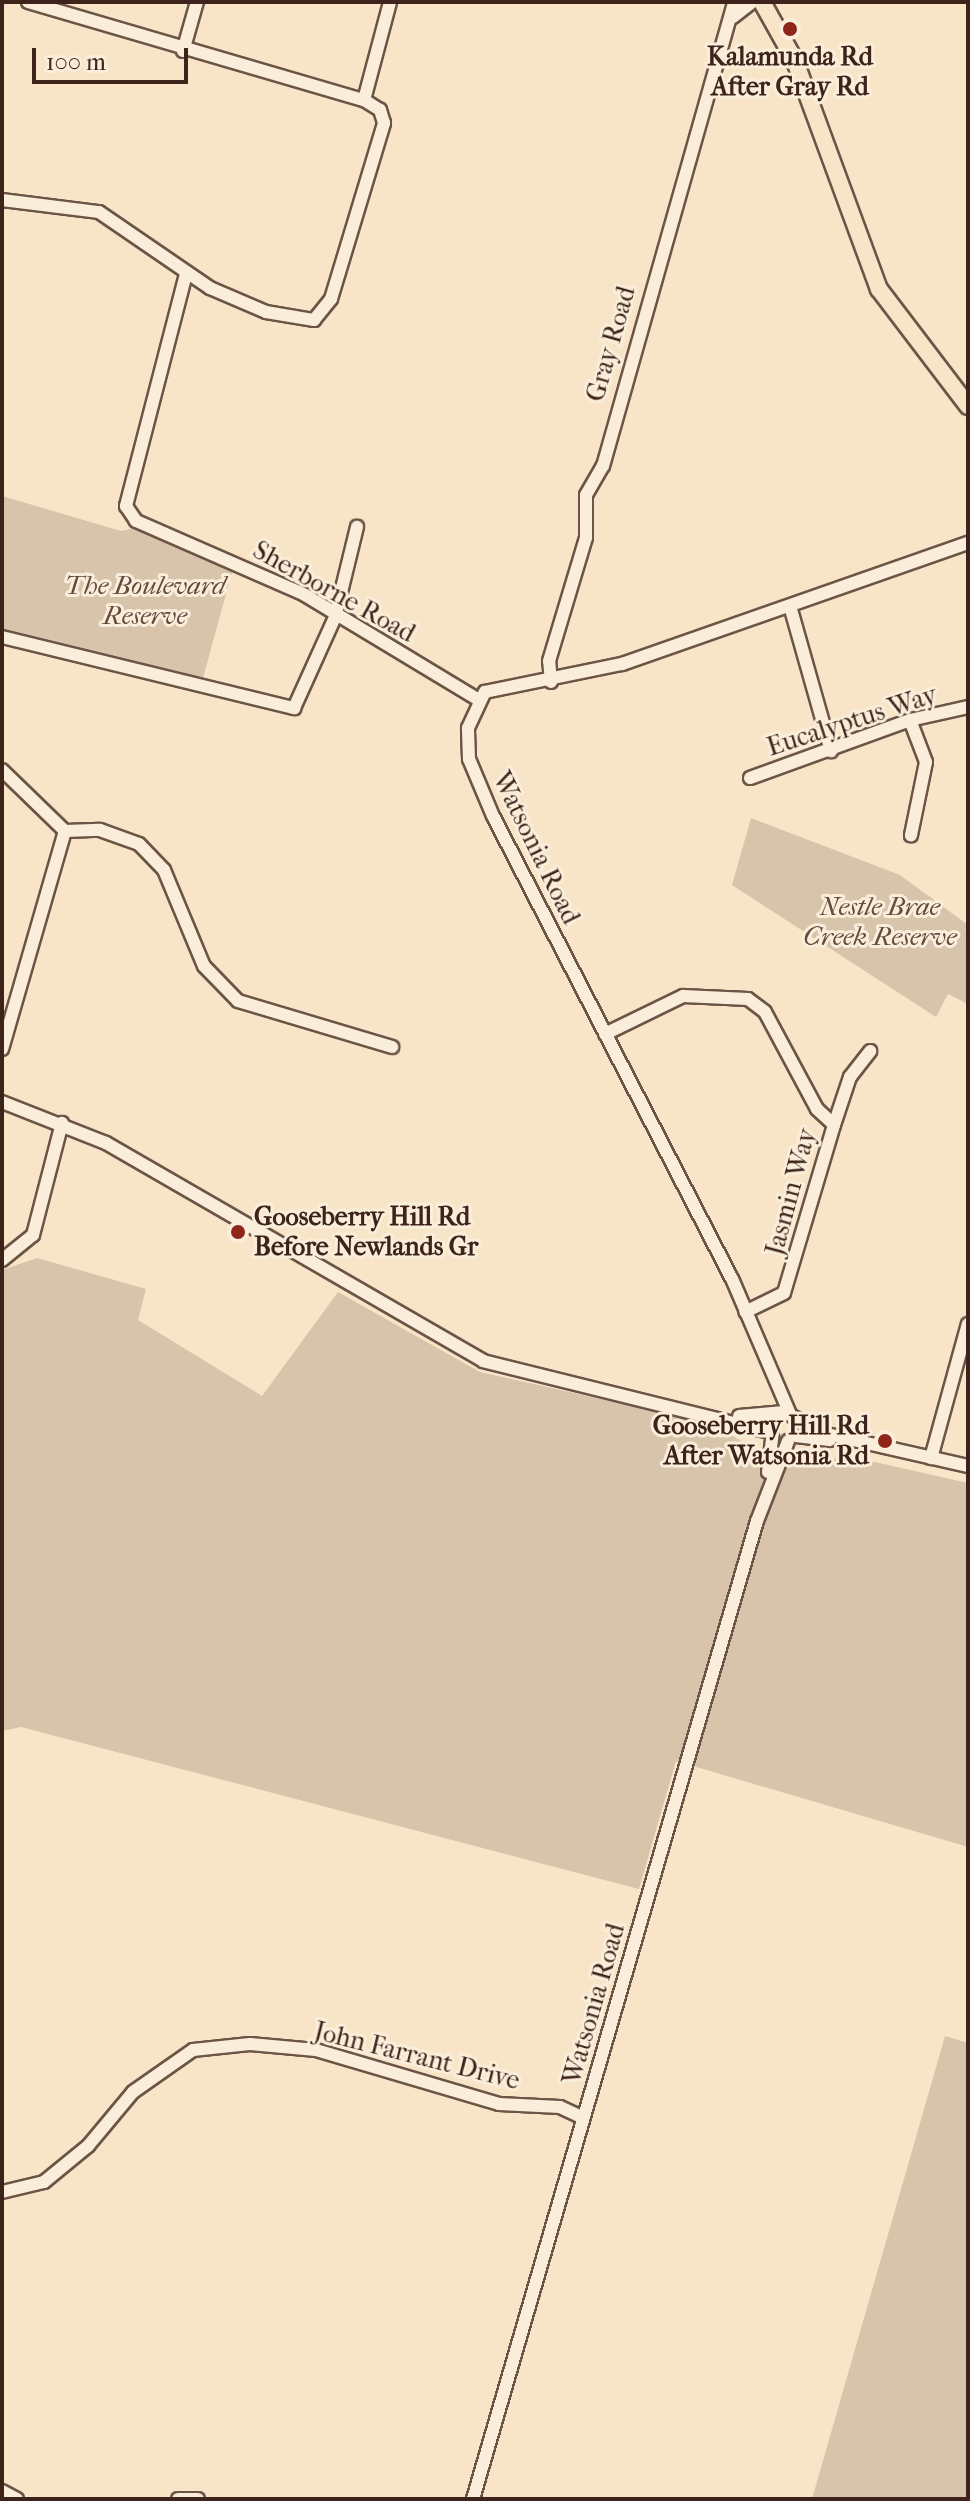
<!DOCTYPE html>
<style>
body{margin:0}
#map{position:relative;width:970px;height:2501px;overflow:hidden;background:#f8e5c8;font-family:"IM FELL French Canon",serif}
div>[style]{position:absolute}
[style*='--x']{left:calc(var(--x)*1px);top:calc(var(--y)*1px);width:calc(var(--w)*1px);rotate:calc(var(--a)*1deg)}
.green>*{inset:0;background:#d8c4aa}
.roads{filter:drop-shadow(2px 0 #6c5446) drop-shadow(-2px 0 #6c5446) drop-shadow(0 2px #6c5446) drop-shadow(0 -2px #6c5446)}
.minor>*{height:12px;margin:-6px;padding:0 6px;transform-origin:6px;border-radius:6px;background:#faeedb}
.major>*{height:16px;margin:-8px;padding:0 8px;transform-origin:8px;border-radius:8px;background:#f8e5c8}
.dots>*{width:22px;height:22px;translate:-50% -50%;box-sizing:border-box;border:4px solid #faeedb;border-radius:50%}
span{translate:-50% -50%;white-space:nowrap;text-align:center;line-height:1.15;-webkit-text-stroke:6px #faeedb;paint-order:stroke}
.poi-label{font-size:26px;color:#3d231a;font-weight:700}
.left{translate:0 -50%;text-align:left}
.right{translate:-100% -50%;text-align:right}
.street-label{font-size:26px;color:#3d231a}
.park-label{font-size:26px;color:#644b3e;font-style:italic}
.frame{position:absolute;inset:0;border:4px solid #3d231a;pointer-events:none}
.scale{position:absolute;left:32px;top:48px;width:156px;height:36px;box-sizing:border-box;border:4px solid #3d231a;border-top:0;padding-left:10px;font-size:24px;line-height:28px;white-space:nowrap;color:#3d231a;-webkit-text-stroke:6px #faeedb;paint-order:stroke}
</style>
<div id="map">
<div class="green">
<div style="clip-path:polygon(2px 496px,121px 531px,148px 525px,235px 561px,200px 689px,2px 637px)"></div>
<div style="clip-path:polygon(751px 818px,900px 875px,968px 925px,968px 1004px,948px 994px,936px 1017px,732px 885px)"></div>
<div style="clip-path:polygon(37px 1258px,146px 1289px,138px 1320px,262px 1396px,338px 1292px,480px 1372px,713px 1424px,751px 1447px,807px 1459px,857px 1458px,968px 1483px,968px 1847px,676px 1761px,639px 1889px,21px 1727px,2px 1731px,2px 1270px)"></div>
<div style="clip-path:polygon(945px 2036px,968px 2043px,968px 2499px,812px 2499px)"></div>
</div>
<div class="roads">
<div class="minor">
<div style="--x:28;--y:2;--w:350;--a:16.3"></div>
<div style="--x:733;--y:17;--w:24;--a:-38"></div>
<div style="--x:183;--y:51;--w:51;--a:-74.1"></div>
<div style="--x:2;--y:200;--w:98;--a:7.1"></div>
<div style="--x:99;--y:212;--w:135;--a:34.4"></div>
<div style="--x:210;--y:288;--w:61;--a:23.2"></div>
<div style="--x:266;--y:312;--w:49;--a:9.5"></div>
<div style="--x:314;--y:320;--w:27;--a:-51"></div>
<div style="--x:331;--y:299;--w:184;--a:-73.2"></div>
<div style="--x:384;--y:123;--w:14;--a:-107"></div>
<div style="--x:380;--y:110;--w:19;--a:-148"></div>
<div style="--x:364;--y:100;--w:101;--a:-75.1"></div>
<div style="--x:186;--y:274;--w:240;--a:104.5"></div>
<div style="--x:126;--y:506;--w:18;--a:56"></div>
<div style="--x:136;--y:521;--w:184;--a:23.6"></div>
<div style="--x:305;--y:595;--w:200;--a:31.1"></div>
<div style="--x:790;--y:606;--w:151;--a:74.2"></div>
<div style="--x:2;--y:637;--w:301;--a:13.7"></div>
<div style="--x:294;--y:708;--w:100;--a:-65.7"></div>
<div style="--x:335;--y:617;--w:93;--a:-76.3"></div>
<div style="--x:551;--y:682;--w:21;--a:-95"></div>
<div style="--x:549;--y:661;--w:128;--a:-73.3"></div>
<div style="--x:586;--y:538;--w:43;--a:-90"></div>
<div style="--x:586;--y:495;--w:34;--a:-60"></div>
<div style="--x:603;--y:466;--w:482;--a:-74.2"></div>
<div style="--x:910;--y:720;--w:45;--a:69.1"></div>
<div style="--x:926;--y:762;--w:75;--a:101.6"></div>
<div style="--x:2;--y:770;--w:88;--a:44.1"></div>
<div style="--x:65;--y:831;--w:227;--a:106.1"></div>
<div style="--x:750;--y:778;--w:170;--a:-19.9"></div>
<div style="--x:910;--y:720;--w:59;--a:-12.6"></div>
<div style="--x:65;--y:831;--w:35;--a:-2"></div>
<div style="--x:100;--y:830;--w:41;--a:19.7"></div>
<div style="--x:139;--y:844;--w:36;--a:46"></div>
<div style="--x:164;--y:870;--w:104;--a:67.4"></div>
<div style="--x:204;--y:966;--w:49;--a:45.8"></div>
<div style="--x:238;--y:1001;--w:161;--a:16.6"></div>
<div style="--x:605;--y:1034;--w:87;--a:-26"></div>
<div style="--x:683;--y:996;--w:65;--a:2.6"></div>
<div style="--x:748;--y:999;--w:21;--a:37"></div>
<div style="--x:765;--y:1012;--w:110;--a:61.8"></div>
<div style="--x:817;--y:1109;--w:23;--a:43"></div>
<div style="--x:834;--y:1125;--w:175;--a:106.6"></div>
<div style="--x:784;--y:1293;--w:43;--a:154"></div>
<div style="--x:2;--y:1102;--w:112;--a:21.5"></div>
<div style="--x:106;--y:1143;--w:435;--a:30"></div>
<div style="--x:483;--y:1361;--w:295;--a:13.9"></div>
<div style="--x:834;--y:1125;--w:51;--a:-71.6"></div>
<div style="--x:850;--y:1077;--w:33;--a:-52"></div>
<div style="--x:2;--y:1260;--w:40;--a:-39"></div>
<div style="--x:33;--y:1235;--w:116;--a:-75.5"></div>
<div style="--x:790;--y:1414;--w:147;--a:-113.2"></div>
<div style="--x:732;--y:1279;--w:521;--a:-117.3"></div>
<div style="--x:493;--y:816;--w:62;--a:-112.8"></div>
<div style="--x:469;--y:759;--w:31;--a:-92"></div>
<div style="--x:468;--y:728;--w:40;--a:-65"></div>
<div style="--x:485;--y:692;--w:140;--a:-11.6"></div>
<div style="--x:622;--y:664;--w:367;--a:-19.3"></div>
<div style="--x:739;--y:1416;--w:45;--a:-5.1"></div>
<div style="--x:784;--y:1412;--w:48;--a:27.1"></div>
<div style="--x:827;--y:1434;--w:145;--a:12.8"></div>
<div style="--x:796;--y:1436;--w:34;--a:7"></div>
<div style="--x:931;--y:1458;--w:139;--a:-74.6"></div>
<div style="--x:768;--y:1472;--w:35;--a:-83"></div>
<div style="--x:2;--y:2192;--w:43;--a:-13.4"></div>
<div style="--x:44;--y:2182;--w:57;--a:-39.3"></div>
<div style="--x:88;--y:2146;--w:70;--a:-50.2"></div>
<div style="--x:133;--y:2092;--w:73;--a:-35"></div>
<div style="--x:193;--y:2050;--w:57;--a:-6"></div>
<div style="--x:250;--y:2044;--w:66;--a:5.2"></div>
<div style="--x:316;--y:2050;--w:191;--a:16.4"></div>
<div style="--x:499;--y:2104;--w:61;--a:2.8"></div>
<div style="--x:560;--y:2107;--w:26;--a:25"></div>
<div style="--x:2;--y:2491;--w:17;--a:28"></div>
<div style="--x:178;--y:2499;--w:20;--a:0"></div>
<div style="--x:473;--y:2499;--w:1018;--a:-73.81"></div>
<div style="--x:757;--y:1521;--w:86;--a:-68.8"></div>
</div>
<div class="major">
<div style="--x:762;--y:2;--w:68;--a:60.8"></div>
<div style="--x:795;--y:61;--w:243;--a:69.8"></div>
<div style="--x:879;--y:289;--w:147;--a:52.7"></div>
</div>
</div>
<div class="dots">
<div style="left:790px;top:29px;background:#8f2418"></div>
<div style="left:238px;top:1232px;background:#8f2418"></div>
<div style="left:885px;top:1441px;background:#8f2418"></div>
</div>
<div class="poi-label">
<span style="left:790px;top:72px">Kalamunda Rd<br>After Gray Rd</span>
<span class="left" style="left:254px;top:1232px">Gooseberry Hill Rd<br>Before Newlands Gr</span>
<span class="right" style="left:869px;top:1441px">Gooseberry Hill Rd<br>After Watsonia Rd</span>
</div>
<div class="street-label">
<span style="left:611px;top:344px;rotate:-74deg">Gray Road</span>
<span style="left:334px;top:592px;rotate:29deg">Sherborne Road</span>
<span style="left:852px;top:721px;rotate:-18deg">Eucalyptus Way</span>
<span style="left:536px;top:848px;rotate:64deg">Watsonia Road</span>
<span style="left:791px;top:1192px;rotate:-75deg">Jasmin Way</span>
<span style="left:594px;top:2004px;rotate:-74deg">Watsonia Road</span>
<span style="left:417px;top:2056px;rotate:14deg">John Farrant Drive</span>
</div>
<div class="park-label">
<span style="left:145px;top:601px">The Boulevard<br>Reserve</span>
<span style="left:880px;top:922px">Nestle Brae<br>Creek Reserve</span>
</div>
<div class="frame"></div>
<div class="scale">100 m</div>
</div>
